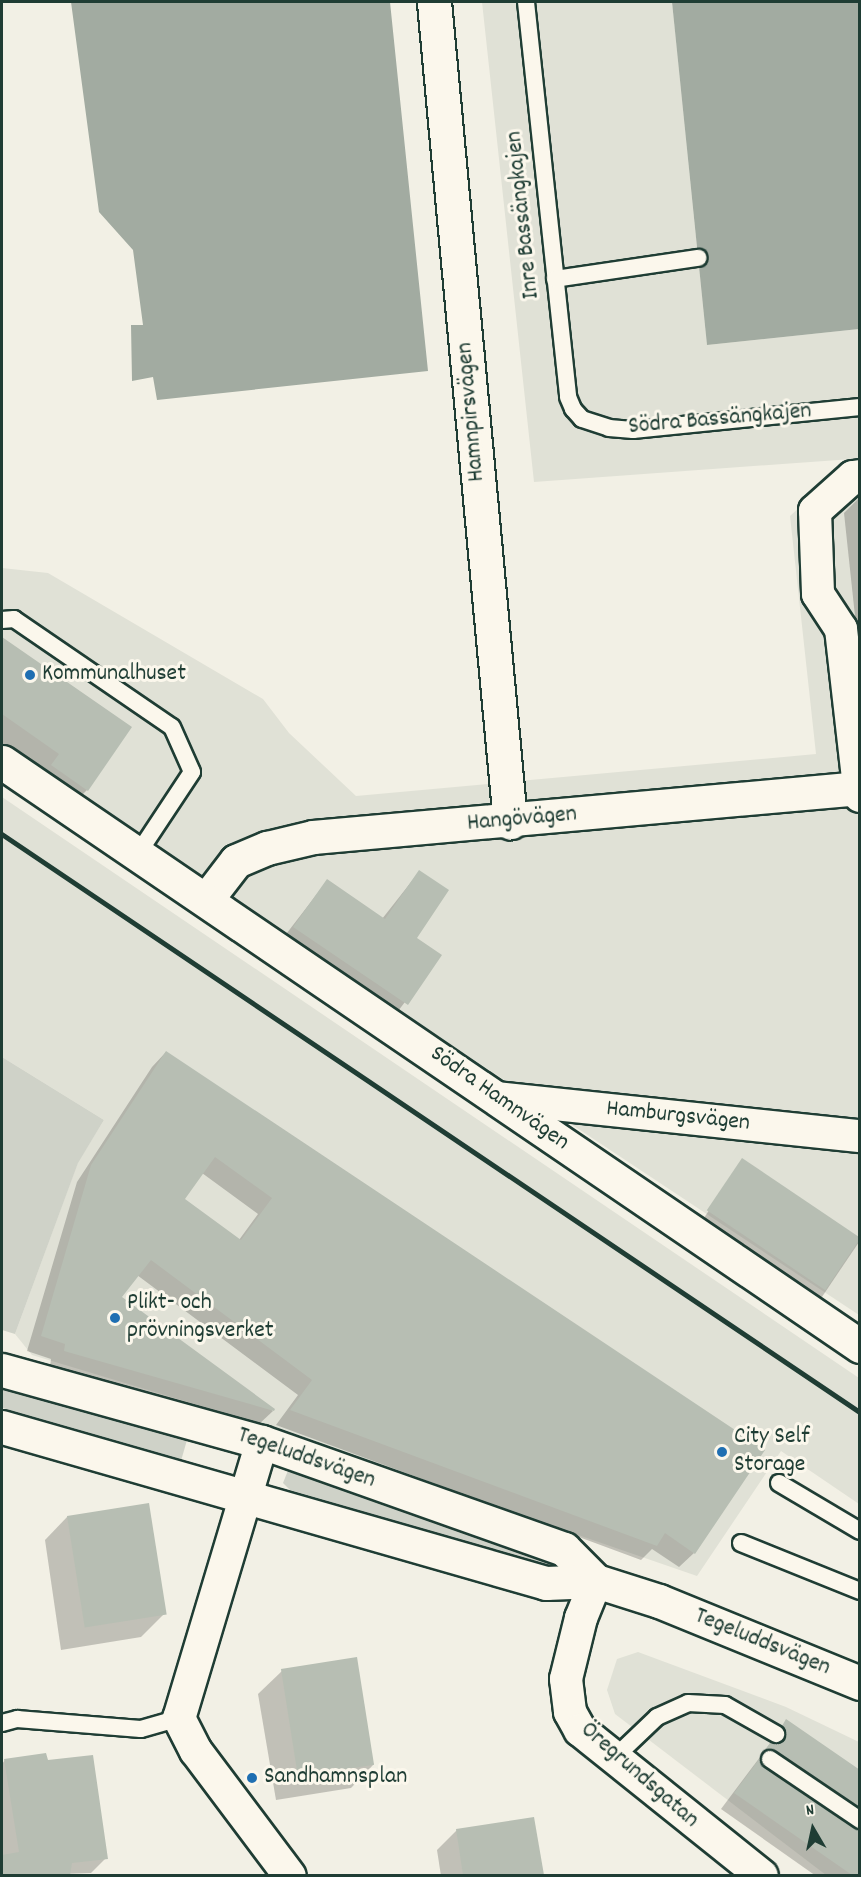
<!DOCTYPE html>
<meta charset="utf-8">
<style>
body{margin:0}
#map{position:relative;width:861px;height:1877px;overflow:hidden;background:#f2f0e5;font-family:Dekko,sans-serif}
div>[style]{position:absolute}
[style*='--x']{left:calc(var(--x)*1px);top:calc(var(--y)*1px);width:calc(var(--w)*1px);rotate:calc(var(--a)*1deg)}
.built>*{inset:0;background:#e0e1d6}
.green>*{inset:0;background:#cfd2c8;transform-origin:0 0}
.water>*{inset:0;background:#a2aba1}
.shadow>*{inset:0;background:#0003;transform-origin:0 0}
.building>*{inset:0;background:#b7beb3;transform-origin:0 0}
.roads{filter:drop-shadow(2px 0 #1f3d34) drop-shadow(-2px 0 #1f3d34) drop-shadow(0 2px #1f3d34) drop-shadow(0 -2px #1f3d34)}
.service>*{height:16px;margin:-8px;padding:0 8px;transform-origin:8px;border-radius:8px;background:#fbf7ec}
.minor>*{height:32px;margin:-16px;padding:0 16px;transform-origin:16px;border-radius:16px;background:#fbf7ec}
.tertiary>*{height:33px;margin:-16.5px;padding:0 16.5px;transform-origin:16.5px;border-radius:16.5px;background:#fbf7ec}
.secondary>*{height:33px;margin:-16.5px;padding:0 16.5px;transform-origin:16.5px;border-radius:16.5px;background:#fbf7ec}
.rail>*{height:4.5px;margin:-2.25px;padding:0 2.25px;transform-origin:2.25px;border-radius:2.25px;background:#1f3d34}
.dots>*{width:16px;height:16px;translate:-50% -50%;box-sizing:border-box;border:3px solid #fbf7ec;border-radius:50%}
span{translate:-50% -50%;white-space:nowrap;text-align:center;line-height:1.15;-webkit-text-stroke:6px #fbf7ec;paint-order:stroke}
.street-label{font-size:24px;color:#1f3d34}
.poi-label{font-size:24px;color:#1f3d34}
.left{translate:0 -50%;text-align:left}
.frame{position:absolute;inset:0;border:3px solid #1f3d34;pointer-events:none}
.north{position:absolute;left:783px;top:1799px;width:60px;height:60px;-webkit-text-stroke:4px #fbf7ec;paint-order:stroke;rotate:351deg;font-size:16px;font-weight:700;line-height:24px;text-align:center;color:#1f3d34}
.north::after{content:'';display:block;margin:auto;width:21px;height:27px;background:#1f3d34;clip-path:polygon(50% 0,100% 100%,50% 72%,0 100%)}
</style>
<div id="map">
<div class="built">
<div style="clip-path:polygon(482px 2px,672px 2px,707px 345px,859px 329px,859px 1315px,2px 747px,2px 568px,48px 573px,263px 699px,289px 733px,356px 796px,816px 754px,790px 516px,852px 459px,534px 482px)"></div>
<div style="clip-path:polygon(2px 797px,859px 1378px,859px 1504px,781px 1451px,697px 1576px,228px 1414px,32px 1355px,15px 1334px,78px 1162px,104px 1120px,2px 1057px)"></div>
<div style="clip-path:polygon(638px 1652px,786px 1707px,859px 1742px,859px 1875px,826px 1875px,615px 1714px,607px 1690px,617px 1659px)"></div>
</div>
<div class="green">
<div style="clip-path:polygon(2px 1057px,104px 1120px,78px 1163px,15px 1334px,2px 1330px)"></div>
<div style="left:2px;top:1385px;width:193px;height:22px;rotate:16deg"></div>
<div style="clip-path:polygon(295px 1467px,553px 1564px,556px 1568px,290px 1490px,283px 1483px,289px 1468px)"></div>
</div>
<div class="water">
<div style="clip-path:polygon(71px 2px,390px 2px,428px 371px,157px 400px,153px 377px,132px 381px,131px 325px,143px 325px,133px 250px,99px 212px)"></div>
<div style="clip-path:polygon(672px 2px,859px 2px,859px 329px,707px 345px)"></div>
</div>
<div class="shadow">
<div style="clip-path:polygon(860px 497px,860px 663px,844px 513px)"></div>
<div style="clip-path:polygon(2px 638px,130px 728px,87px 790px,67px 810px,2px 747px)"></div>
<div style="clip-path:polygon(419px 872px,414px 938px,440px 956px,392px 1019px,280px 942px,327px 881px,382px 919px)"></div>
<div style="clip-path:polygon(evenodd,166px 1052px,694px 1553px,679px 1567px,652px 1549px,641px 1560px,276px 1425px,298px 1395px,137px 1275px,120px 1298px,273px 1411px,258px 1425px,50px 1366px,51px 1359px,27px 1351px,77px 1182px,152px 1067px,166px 1052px,202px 1173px,258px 1214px,239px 1240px,183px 1200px,202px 1173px)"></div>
<div style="left:743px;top:1160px;width:142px;height:79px;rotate:34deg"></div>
<div style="clip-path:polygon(68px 1516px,164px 1614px,141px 1637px,61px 1650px,45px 1540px)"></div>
<div style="clip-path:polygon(282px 1671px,374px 1764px,351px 1788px,276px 1800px,258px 1694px)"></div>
<div style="clip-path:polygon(787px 1721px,860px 1772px,860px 1876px,816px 1876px,721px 1809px)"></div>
<div style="clip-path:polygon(5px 1760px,106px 1858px,91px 1873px,2px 1876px,2px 1764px)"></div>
<div style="clip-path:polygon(533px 1819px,542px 1876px,441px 1876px,437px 1850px,457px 1830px)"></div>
</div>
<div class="building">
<div style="clip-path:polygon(2px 637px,132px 727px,88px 791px,51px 765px,59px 754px,2px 714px)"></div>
<div style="clip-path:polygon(419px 870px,449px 890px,417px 938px,442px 955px,408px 1005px,293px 927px,327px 879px,385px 919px)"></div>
<div style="clip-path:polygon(evenodd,166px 1051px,765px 1450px,695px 1554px,665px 1533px,657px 1546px,290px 1410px,312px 1380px,151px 1260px,122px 1297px,275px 1409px,274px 1411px,64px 1351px,65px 1344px,41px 1336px,91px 1165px,166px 1051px,215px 1157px,272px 1198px,241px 1240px,185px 1199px,215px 1157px)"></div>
<div style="left:742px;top:1158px;width:143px;height:63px;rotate:34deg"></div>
<div style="left:149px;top:1503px;width:113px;height:83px;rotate:81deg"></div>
<div style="left:357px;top:1657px;width:109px;height:77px;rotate:81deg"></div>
<div style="clip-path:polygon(786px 1719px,860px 1770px,860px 1807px,776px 1750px,765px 1750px,770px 1743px,785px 1740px,782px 1726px)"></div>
<div style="clip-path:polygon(46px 1753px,48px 1760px,93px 1755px,108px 1859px,72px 1863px,70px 1875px,2px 1875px,2px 1855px,19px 1852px,4px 1759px)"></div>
<div style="clip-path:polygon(760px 1758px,764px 1768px,860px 1830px,860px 1875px,852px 1875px,734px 1793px)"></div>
<div style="clip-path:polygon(534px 1817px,544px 1875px,463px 1875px,456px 1829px)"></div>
</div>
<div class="roads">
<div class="service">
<div style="--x:526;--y:2;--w:397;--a:83.9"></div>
<div style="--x:568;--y:397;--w:13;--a:67"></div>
<div style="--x:573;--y:409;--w:13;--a:48"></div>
<div style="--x:582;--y:419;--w:28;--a:18"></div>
<div style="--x:609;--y:428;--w:24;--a:5"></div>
<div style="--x:633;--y:430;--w:228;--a:-5.8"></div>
<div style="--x:555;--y:279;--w:145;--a:-8.4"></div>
<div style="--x:2;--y:620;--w:12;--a:-5"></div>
<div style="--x:14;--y:619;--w:191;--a:34.4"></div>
<div style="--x:172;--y:727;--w:49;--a:66"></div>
<div style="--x:192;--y:772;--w:100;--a:123.5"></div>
<div style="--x:779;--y:1483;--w:94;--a:30.7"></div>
<div style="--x:741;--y:1543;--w:128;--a:22"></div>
<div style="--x:2;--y:1723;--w:16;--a:-15"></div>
<div style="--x:17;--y:1719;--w:124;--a:4.6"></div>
<div style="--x:141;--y:1729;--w:40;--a:-16"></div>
<div style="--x:770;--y:1759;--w:109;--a:34.1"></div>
<div style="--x:612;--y:1760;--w:62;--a:-43.7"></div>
<div style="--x:657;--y:1717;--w:34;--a:-24"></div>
<div style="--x:688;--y:1703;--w:37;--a:3"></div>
<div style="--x:725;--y:1705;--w:59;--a:29.6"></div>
</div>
<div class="minor">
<div style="--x:860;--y:476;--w:7;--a:172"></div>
<div style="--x:853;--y:477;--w:51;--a:138.2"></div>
<div style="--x:815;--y:511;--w:83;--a:87.9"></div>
<div style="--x:818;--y:594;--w:42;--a:56.7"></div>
<div style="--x:841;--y:629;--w:168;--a:83.5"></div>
<div style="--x:497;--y:1098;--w:365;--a:6"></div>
<div style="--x:262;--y:1442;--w:288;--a:106.7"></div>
<div style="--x:179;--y:1718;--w:37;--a:63"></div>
<div style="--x:196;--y:1751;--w:156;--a:53.1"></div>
<div style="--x:596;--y:1581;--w:40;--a:112"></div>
<div style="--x:581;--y:1618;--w:63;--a:103.8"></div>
<div style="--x:566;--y:1679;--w:33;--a:83"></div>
<div style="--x:570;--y:1712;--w:21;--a:61"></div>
<div style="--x:580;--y:1730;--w:233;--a:38.7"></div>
</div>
<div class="tertiary">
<div style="--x:434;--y:2;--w:824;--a:84.7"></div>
<div style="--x:206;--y:900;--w:49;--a:-52.4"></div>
<div style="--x:236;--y:861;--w:34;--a:-23"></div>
<div style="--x:267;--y:848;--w:47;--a:-13.4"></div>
<div style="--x:313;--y:837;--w:549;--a:-5.12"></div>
</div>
<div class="secondary">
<div style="--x:2;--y:762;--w:1038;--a:34.24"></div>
<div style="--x:2;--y:1370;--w:270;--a:15.5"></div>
<div style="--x:262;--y:1442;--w:320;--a:19.5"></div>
<div style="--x:564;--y:1549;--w:45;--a:45"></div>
<div style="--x:2;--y:1427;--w:566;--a:16"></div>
<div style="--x:546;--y:1583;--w:50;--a:-2.3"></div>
<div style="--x:596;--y:1581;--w:66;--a:17.6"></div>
<div style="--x:659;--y:1601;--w:217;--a:22.2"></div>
</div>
</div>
<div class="rail">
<div style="--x:2;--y:834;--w:1035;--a:33.97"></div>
</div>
<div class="dots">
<div style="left:30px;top:675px;background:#1f6fb2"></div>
<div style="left:115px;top:1318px;background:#1f6fb2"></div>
<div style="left:722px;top:1452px;background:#1f6fb2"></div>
<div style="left:252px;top:1778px;background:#1f6fb2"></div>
</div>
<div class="street-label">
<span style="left:524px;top:215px;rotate:-96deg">Inre Bassängkajen</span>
<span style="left:472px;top:412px;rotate:-95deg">Hamnpirsvägen</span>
<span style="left:720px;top:420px;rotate:-5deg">Södra Bassängkajen</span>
<span style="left:522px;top:820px;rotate:-5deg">Hangövägen</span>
<span style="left:499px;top:1099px;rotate:35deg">Södra Hamnvägen</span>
<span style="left:678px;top:1117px;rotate:6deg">Hamburgsvägen</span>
<span style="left:306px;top:1459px;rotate:19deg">Tegeluddsvägen</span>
<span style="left:762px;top:1643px;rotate:22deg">Tegeluddsvägen</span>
<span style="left:639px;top:1776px;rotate:41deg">Öregrundsgatan</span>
</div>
<div class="poi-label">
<span class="left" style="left:42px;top:675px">Kommunalhuset</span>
<span class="left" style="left:127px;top:1318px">Plikt- och<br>prövningsverket</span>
<span class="left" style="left:734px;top:1452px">City Self<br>Storage</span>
<span class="left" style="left:264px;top:1778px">Sandhamnsplan</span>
</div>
<div class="frame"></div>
<div class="north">N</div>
</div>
